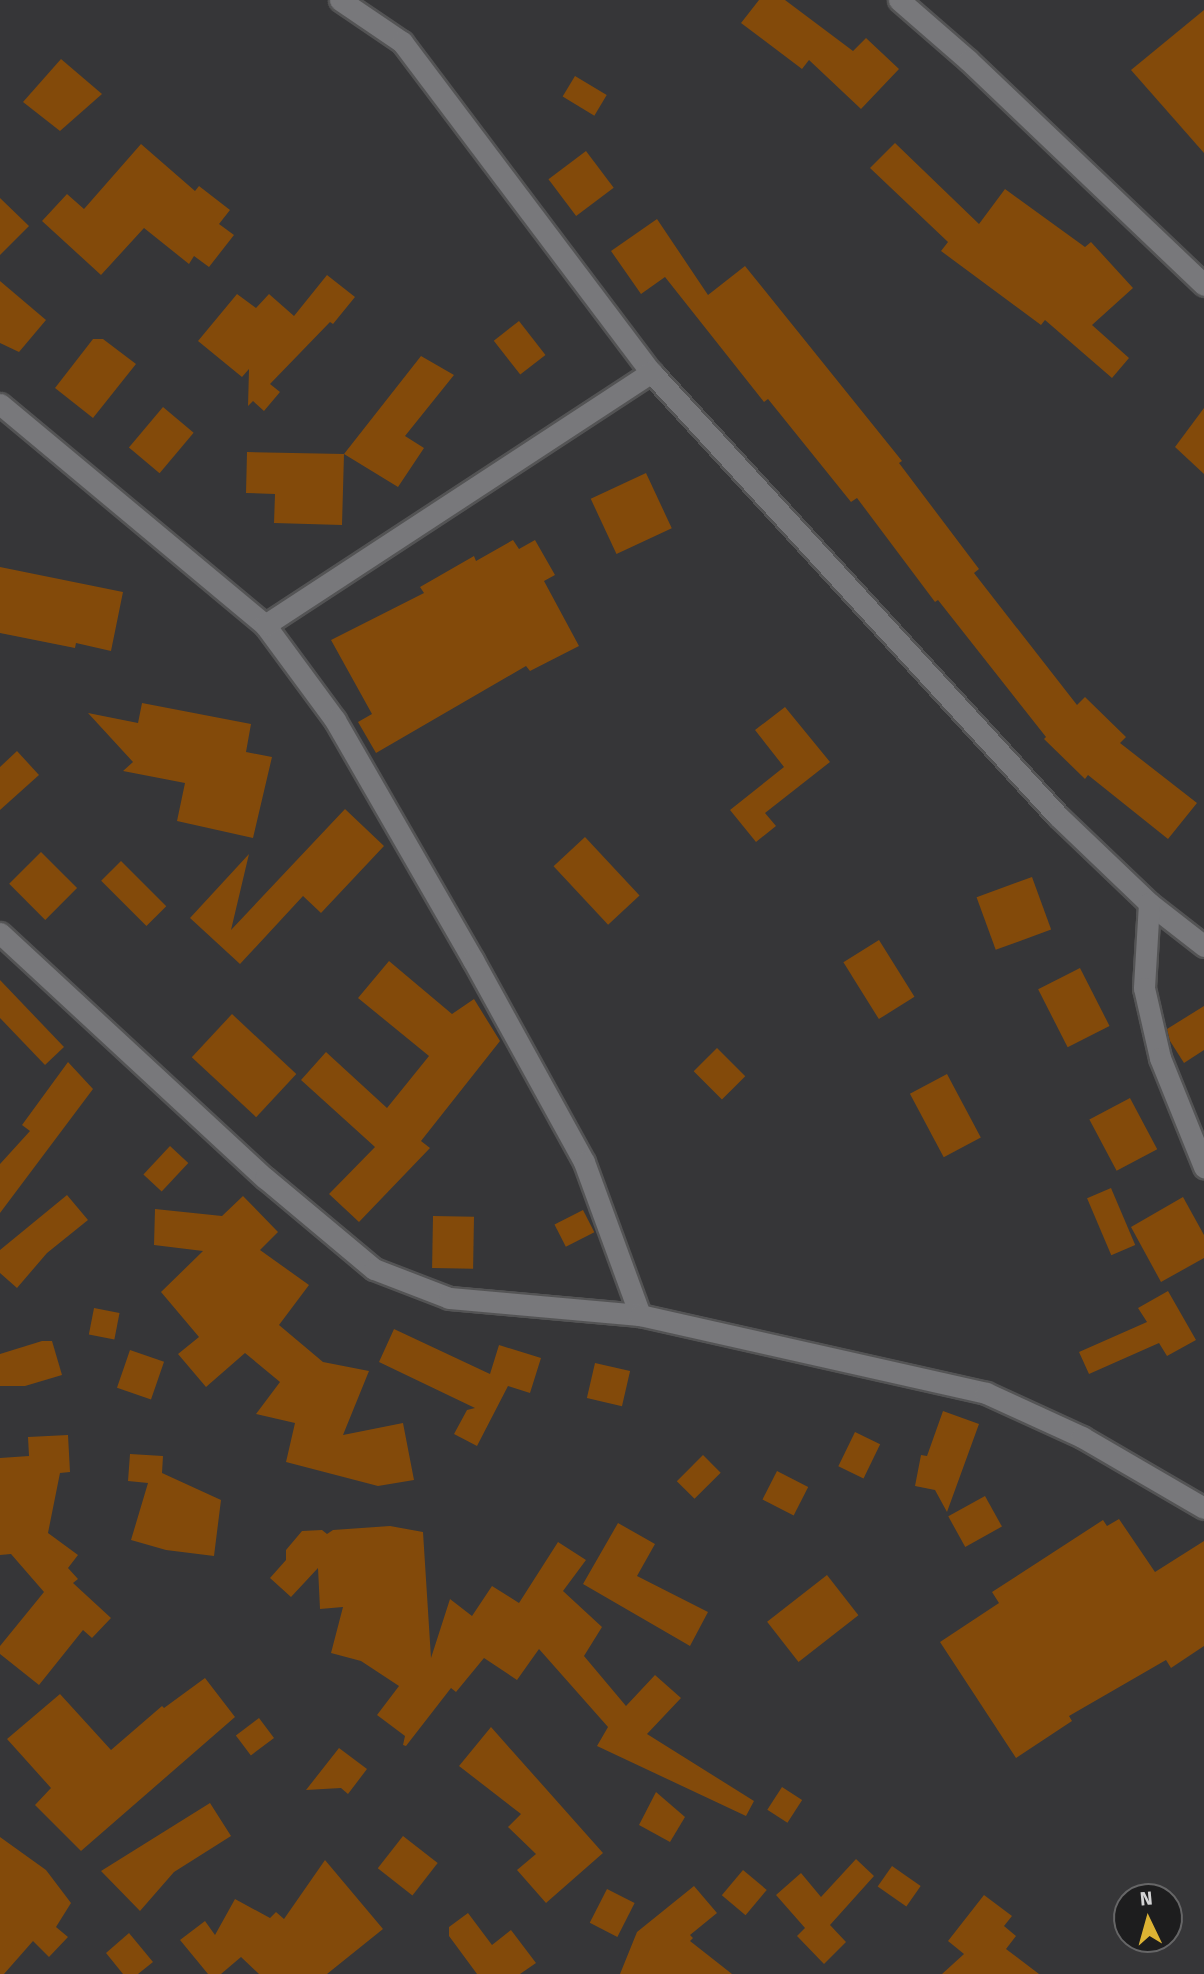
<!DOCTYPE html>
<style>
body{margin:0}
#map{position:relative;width:1204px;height:1974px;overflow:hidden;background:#363638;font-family:"Fira Sans",sans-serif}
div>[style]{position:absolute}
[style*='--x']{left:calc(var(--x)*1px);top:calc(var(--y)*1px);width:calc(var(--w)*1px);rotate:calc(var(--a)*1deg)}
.building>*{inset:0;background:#834a0a;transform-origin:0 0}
.roads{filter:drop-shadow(2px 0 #545455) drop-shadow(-2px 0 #545455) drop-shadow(0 2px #545455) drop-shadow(0 -2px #545455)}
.minor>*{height:21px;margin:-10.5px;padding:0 10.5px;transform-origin:10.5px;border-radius:10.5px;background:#78787b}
span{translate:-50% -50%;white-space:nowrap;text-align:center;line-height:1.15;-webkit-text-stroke:5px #1d1d1e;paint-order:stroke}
.north{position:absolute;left:1113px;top:1883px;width:70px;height:70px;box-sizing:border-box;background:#1d1d1e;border:2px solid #666667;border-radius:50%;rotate:355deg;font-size:19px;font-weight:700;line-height:28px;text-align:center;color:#d3d3d4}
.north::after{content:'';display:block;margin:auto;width:24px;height:32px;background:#dcb233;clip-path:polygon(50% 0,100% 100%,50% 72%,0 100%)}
</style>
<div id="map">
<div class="building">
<div style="clip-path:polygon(759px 0,785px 0,853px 51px,866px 38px,899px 69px,861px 109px,809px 60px,802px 69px,741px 23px)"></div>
<div style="clip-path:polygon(1204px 10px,1204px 153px,1131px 70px)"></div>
<div style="clip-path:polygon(61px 59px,102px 94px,60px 131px,23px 102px)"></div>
<div style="left:575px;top:76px;width:37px;height:24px;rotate:31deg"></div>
<div style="clip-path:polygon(895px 143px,979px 224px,1005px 189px,1085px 247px,1091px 242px,1133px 288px,1092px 325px,1129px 358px,1112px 378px,1045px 320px,1041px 325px,941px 251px,948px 242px,870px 168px)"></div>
<div style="clip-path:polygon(141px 144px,195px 191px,199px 186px,230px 210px,219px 224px,234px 235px,209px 267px,194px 256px,189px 264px,144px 228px,101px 275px,42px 221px,67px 194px,84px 209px)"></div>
<div style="left:586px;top:151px;width:46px;height:47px;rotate:53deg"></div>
<div style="clip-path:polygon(0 198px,29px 226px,0 255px)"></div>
<div style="clip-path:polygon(657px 219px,708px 295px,745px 266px,902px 461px,899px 463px,979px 569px,974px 573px,1077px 705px,1085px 697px,1126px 737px,1120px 743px,1197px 803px,1168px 839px,1088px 775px,1085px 779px,1044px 739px,1046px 737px,938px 600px,935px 602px,857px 498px,851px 502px,768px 399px,764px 402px,665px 277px,641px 294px,611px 251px)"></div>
<div style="clip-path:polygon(327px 275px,355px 297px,333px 324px,330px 322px,270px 384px,280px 392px,264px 411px,253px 401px,248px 406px,249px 369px,242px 377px,198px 341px,237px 294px,256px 308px,269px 294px,294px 316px)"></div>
<div style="clip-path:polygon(0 281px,46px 320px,19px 352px,0 343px)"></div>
<div style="left:519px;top:321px;width:43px;height:32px;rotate:52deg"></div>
<div style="clip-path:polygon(93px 339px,103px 339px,136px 364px,93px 418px,55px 388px)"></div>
<div style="clip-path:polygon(421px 356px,454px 375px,405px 436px,424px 448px,398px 487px,344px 454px)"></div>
<div style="left:163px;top:407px;width:40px;height:53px;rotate:40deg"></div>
<div style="clip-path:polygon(1204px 408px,1204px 474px,1175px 447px)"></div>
<div style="clip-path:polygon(247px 452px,344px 454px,342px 525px,274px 523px,275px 494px,246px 493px)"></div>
<div style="left:646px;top:473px;width:61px;height:61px;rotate:65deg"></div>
<div style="clip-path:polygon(513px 540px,519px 549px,535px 540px,555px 575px,544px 581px,579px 646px,530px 671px,526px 666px,376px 753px,358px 722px,372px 714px,331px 640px,424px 593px,420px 587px,474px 556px,476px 561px)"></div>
<div style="clip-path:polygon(0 567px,123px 592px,111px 651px,76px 643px,75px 648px,0 633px)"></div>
<div style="clip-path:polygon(142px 703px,251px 724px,246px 752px,272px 757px,253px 838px,177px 821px,185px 783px,123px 771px,133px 762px,88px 713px,138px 723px)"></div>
<div style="clip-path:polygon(785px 707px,830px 762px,765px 813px,776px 826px,756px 842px,730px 810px,784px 767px,755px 730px)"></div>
<div style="clip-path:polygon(17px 751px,39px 775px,0 810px,0 767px)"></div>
<div style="clip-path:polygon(345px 809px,384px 846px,321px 913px,303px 896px,240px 964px,190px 918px,249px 854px,231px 930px)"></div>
<div style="left:585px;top:837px;width:80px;height:43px;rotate:47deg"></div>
<div style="left:41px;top:852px;width:51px;height:45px;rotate:45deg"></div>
<div style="left:121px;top:861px;width:64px;height:28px;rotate:45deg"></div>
<div style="left:1032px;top:877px;width:56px;height:59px;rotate:70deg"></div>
<div style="left:879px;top:940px;width:67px;height:42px;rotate:58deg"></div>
<div style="clip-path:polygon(389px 961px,452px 1014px,474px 999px,500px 1041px,421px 1141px,430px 1148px,359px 1222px,329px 1194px,375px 1147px,301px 1080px,326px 1052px,387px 1108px,429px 1056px,358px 998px)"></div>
<div style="left:1080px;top:968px;width:65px;height:47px;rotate:63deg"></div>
<div style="clip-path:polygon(0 980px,64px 1047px,45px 1065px,0 1018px)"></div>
<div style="clip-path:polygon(1204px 1006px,1204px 1050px,1184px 1063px,1170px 1041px,1167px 1029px)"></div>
<div style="left:232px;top:1014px;width:88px;height:59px;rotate:43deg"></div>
<div style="left:717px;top:1048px;width:40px;height:33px;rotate:45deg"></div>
<div style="clip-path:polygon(68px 1062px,93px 1089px,0 1213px,0 1164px,30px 1131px,22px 1125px)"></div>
<div style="left:947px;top:1074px;width:72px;height:42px;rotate:62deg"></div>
<div style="left:1130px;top:1098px;width:58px;height:46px;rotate:62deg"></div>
<div style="left:170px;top:1146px;width:25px;height:39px;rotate:43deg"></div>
<div style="left:1111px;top:1188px;width:62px;height:26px;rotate:67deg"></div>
<div style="clip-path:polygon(67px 1195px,88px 1220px,47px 1253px,17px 1288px,0 1273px,0 1250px)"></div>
<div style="clip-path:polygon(243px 1196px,278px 1232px,260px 1250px,309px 1285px,279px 1325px,323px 1362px,369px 1371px,343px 1435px,403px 1423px,414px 1480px,378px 1486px,286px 1462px,295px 1423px,256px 1414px,280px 1382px,245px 1353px,206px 1387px,178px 1354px,199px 1337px,161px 1292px,203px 1251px,154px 1245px,155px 1209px,222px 1216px)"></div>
<div style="clip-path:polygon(1183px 1197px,1204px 1235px,1204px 1258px,1161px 1282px,1131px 1227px)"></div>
<div style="left:583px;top:1210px;width:25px;height:32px;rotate:63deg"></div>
<div style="left:433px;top:1216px;width:41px;height:52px;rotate:1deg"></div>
<div style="clip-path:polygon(1168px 1291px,1196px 1340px,1167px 1356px,1159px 1343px,1089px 1374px,1079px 1352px,1147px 1322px,1138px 1308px)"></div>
<div style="left:94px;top:1308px;width:26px;height:27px;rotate:11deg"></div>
<div style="clip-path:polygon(394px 1329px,490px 1374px,499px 1345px,541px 1358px,530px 1393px,508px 1386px,477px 1446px,454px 1434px,467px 1410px,475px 1408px,379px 1362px)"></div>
<div style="clip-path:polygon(42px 1341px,52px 1341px,62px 1375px,25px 1386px,0 1386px,0 1354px)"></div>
<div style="left:130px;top:1350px;width:36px;height:40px;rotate:19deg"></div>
<div style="left:595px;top:1363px;width:36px;height:36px;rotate:13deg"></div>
<div style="clip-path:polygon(943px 1411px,979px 1424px,947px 1512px,935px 1490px,915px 1486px,921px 1455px,927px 1456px)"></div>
<div style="left:855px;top:1432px;width:28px;height:38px;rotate:26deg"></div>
<div style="clip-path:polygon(68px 1435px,70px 1472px,60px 1473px,48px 1533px,78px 1555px,68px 1568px,78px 1579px,73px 1583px,111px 1618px,92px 1638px,83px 1630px,39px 1685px,0 1654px,0 1646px,44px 1592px,11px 1554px,0 1555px,0 1458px,29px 1456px,28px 1437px)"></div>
<div style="clip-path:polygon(130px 1454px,163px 1456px,162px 1473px,221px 1500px,214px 1556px,166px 1550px,131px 1540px,148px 1483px,128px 1481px)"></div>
<div style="left:703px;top:1455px;width:25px;height:37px;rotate:45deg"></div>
<div style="left:777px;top:1471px;width:35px;height:32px;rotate:27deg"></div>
<div style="left:985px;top:1496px;width:35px;height:42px;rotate:61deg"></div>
<div style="clip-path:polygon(1119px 1519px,1155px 1572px,1204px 1541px,1204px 1646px,1171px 1668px,1166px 1660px,1069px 1716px,1072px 1721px,1016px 1758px,940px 1642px,999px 1603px,992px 1592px,1103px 1520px,1107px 1526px)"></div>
<div style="clip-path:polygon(618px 1523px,655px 1544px,637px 1576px,708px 1612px,690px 1646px,583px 1584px)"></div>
<div style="clip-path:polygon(390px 1526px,423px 1532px,431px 1658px,450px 1599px,472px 1616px,492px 1586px,519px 1603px,558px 1542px,586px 1560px,563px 1591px,602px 1627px,584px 1656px,626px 1706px,655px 1675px,681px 1698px,647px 1734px,754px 1801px,746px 1816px,597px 1746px,608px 1727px,539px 1649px,517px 1680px,484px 1658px,456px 1692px,451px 1688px,406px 1746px,403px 1745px,405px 1736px,377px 1715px,399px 1686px,361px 1661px,331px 1653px,343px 1607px,320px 1609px,318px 1568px,291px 1597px,270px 1578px,286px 1560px,286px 1550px,302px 1531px,322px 1530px,327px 1534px,333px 1530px)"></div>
<div style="left:827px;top:1575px;width:51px;height:76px;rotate:52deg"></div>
<div style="clip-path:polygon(205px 1678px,235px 1717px,81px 1851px,35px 1805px,51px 1788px,7px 1739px,60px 1694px,111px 1750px,162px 1706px,164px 1708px)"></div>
<div style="left:259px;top:1718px;width:25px;height:29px;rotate:53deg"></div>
<div style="clip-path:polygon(491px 1727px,603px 1853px,546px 1903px,517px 1870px,536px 1854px,508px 1827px,521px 1814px,459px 1766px)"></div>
<div style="clip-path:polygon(339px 1748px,367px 1769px,348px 1794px,341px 1788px,306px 1790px)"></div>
<div style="left:782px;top:1787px;width:24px;height:27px;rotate:33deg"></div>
<div style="clip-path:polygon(656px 1792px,685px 1817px,670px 1842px,639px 1825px)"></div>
<div style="clip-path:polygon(210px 1803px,231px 1836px,174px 1872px,140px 1911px,101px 1871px)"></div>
<div style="left:403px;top:1836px;width:44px;height:41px;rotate:38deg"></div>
<div style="clip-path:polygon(0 1837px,46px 1870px,71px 1903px,56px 1927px,68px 1937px,49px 1957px,33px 1941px,4px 1974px,0 1974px)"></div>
<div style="clip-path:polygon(856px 1859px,874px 1876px,830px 1925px,846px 1942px,824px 1964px,797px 1936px,805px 1928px,776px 1895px,801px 1873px,821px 1897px)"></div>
<div style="clip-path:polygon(325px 1860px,383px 1929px,327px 1974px,259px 1974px,241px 1957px,221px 1974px,208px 1974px,180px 1940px,205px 1921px,215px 1935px,235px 1899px,270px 1918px,276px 1912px,284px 1919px)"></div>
<div style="left:892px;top:1866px;width:35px;height:25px;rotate:35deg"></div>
<div style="left:743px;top:1870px;width:31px;height:33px;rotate:40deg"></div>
<div style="clip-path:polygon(694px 1886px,717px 1913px,690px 1935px,693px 1938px,690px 1941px,732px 1974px,620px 1974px,637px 1932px)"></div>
<div style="left:607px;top:1889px;width:31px;height:38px;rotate:27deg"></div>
<div style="clip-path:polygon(984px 1895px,1012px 1916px,1004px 1926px,1016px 1936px,1006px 1949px,1039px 1974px,942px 1974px,964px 1954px,948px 1941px)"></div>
<div style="clip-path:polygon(468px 1913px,492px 1945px,511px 1930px,536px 1963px,520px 1974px,477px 1974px,449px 1936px,449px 1927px)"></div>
<div style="clip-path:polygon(129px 1933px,153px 1962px,138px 1974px,123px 1974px,106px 1953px)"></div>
</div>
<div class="roads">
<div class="minor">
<div style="--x:340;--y:0;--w:75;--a:34.1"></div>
<div style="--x:402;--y:42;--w:413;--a:53"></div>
<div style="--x:651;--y:372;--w:602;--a:47.49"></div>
<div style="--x:1058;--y:816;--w:126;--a:43.7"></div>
<div style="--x:1149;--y:903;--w:70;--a:38"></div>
<div style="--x:899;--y:0;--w:91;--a:41"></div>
<div style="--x:968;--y:60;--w:326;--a:43.6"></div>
<div style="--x:0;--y:404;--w:345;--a:39.8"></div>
<div style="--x:265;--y:625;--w:118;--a:53.6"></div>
<div style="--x:335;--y:720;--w:277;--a:60.1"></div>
<div style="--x:473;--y:960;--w:230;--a:61.2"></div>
<div style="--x:584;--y:1162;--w:163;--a:69.9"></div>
<div style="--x:265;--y:625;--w:462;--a:-33.2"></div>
<div style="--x:1149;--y:903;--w:85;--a:93.4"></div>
<div style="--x:1144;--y:988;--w:72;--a:77.1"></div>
<div style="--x:1160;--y:1058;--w:118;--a:68"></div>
<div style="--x:0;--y:933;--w:361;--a:42.8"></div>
<div style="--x:265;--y:1178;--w:142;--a:39.9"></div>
<div style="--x:374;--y:1269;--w:80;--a:21.1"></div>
<div style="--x:449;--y:1298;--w:192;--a:5.1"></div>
<div style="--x:640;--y:1315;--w:355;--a:12.7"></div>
<div style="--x:986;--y:1393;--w:106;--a:24.6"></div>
<div style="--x:1082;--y:1437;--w:141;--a:30.2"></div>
</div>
</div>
<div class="north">N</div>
</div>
